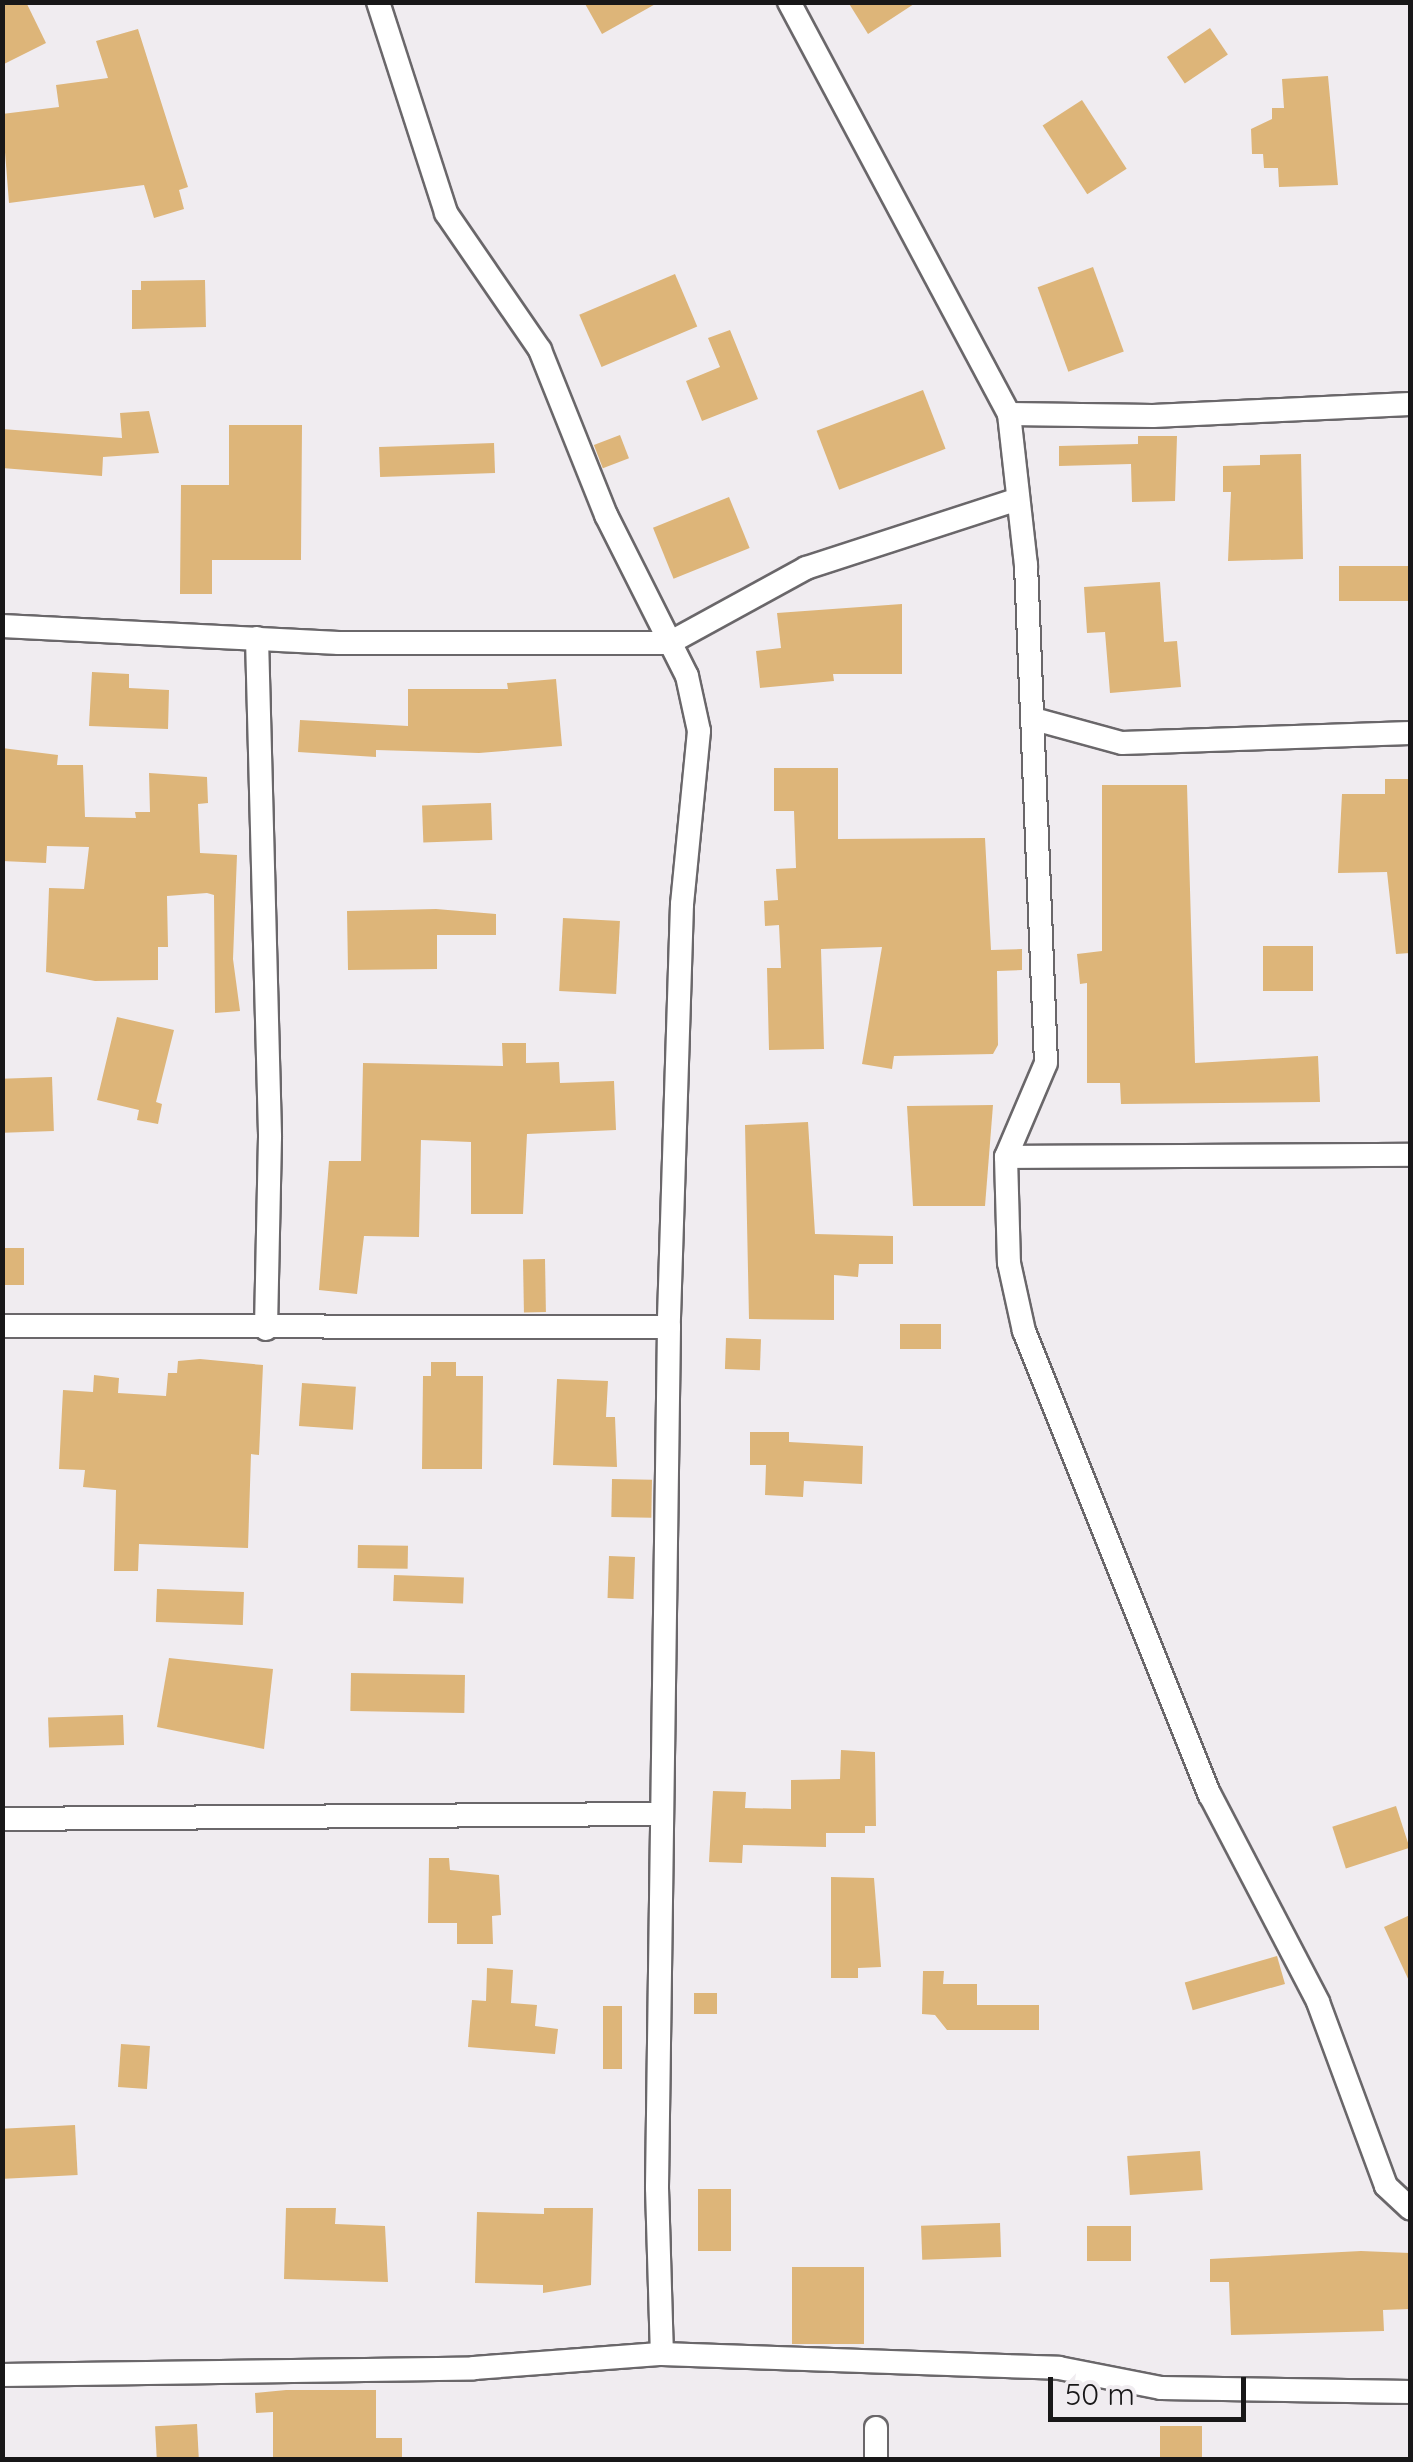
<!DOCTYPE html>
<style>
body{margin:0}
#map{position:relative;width:1413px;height:2462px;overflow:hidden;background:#f0ecf0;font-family:Quicksand,sans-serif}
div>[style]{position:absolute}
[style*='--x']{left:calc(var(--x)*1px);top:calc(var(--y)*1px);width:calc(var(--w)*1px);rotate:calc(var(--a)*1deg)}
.building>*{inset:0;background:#ddb579;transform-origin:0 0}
.roads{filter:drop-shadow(2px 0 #6a676a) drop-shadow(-2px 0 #6a676a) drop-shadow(0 2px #6a676a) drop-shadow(0 -2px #6a676a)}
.street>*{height:22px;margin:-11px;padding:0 11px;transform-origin:11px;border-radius:11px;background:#fff}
span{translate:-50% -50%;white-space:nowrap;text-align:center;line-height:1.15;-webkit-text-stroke:8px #f0ecf0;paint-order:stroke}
.frame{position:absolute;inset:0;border:5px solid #181718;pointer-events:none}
.scale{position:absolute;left:1048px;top:2377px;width:198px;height:45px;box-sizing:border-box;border:5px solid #181718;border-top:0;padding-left:12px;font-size:30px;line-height:35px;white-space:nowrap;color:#181718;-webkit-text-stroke:8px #f0ecf0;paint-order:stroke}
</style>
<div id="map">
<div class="building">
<div style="clip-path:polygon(2px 2px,26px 2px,46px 43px,2px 65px)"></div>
<div style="clip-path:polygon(584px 2px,659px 2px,602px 34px)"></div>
<div style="clip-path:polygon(848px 2px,917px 2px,868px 34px)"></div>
<div style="left:1210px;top:28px;width:32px;height:52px;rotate:56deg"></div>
<div style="clip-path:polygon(138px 29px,188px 187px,179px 190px,184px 209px,154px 218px,144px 185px,9px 203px,2px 114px,59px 107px,56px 85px,108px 78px,96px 41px)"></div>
<div style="clip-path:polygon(1328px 76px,1338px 185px,1279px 187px,1278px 168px,1264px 168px,1263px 154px,1252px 154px,1251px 129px,1272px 119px,1272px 108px,1284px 108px,1282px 79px)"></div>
<div style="left:1082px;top:100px;width:82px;height:47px;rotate:57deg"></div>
<div style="left:1093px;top:267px;width:90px;height:59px;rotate:70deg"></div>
<div style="left:675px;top:274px;width:57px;height:104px;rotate:67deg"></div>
<div style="clip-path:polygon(205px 280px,206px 327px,132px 329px,132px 290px,141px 290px,141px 281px)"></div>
<div style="clip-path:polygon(730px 330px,758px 399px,702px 421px,686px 381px,720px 367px,708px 338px)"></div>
<div style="left:923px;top:390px;width:63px;height:114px;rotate:69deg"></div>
<div style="clip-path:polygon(149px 411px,159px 453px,103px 457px,102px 476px,2px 468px,2px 429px,122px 438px,120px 413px)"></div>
<div style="clip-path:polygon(229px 425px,302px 425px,301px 560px,212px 560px,212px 594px,180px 594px,181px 485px,229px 485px)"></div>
<div style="left:620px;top:435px;width:25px;height:28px;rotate:69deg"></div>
<div style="clip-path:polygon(1138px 436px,1177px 436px,1175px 501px,1132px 502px,1131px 464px,1059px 466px,1059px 446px,1138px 444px)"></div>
<div style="left:494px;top:443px;width:30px;height:115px;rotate:88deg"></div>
<div style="clip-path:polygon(1301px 454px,1303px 559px,1228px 561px,1231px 492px,1223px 492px,1223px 466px,1260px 465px,1260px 455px)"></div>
<div style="left:729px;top:497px;width:55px;height:82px;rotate:68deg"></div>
<div style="left:1410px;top:566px;width:35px;height:71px;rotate:90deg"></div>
<div style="clip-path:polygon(1160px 582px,1164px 642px,1177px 641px,1181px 687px,1110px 693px,1105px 632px,1087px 633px,1084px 587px)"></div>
<div style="clip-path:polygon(902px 604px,902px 674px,833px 674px,834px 681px,760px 688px,756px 651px,781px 648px,777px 613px)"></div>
<div style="clip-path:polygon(92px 672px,129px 674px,129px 688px,169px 690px,168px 729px,89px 726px)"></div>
<div style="clip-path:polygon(556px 679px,562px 746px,479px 753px,376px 750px,376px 757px,298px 752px,300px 720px,408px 726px,408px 689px,508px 689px,507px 683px)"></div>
<div style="clip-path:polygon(2px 748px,58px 755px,57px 765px,83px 765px,85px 817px,136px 818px,135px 812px,150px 812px,149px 773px,207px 777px,208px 803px,198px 804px,200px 853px,237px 855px,233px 959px,240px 1011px,215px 1013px,214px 895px,207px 893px,167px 896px,168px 947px,158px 947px,158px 980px,95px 981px,46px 972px,49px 888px,84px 889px,89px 847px,47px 846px,46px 863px,2px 861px)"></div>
<div style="clip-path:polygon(774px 768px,838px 768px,838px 839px,985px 838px,991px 950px,1022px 949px,1022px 970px,997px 971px,998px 1045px,993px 1054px,894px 1056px,892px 1069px,862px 1064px,882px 947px,821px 949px,824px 1049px,769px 1050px,767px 968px,781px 968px,779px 925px,765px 926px,764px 901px,778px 900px,776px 869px,796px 868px,794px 811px,774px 811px)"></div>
<div style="clip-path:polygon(1385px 779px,1410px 779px,1410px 953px,1396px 954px,1387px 872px,1338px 873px,1342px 794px,1385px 794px)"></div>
<div style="clip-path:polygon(1102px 785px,1187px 785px,1195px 1063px,1318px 1056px,1320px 1102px,1121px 1104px,1120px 1083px,1087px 1083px,1087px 983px,1080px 984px,1077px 954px,1102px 951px)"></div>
<div style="left:491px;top:803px;width:37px;height:69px;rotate:88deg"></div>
<div style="clip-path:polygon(436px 909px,496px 914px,496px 935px,437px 935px,437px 969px,348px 970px,347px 911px)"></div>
<div style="left:563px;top:918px;width:57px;height:73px;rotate:3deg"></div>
<div style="left:1313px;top:946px;width:45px;height:50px;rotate:90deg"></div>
<div style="clip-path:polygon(117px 1017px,174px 1030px,156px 1102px,162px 1104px,158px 1124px,137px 1120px,139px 1110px,97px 1100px)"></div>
<div style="clip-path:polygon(502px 1043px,526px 1043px,526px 1063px,559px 1062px,560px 1083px,614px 1081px,616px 1130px,527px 1134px,523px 1214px,471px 1214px,471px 1142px,421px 1140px,419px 1237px,364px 1236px,357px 1294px,319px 1290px,329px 1161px,361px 1161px,363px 1063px,503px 1066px)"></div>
<div style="left:52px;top:1077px;width:54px;height:50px;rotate:88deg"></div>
<div style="clip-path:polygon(993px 1105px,985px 1206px,913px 1206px,907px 1106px)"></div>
<div style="clip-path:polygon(808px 1122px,815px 1234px,893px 1236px,893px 1264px,859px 1264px,858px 1277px,834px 1275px,834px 1320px,749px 1319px,745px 1125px)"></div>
<div style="left:2px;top:1248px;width:22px;height:37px"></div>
<div style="left:545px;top:1259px;width:53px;height:22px;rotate:89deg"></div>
<div style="left:900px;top:1324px;width:41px;height:25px"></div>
<div style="left:726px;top:1338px;width:35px;height:31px;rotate:2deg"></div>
<div style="clip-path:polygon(200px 1359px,263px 1365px,259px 1455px,251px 1454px,248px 1548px,139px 1544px,138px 1571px,114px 1571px,116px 1490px,83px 1487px,85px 1470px,59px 1469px,63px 1390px,93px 1392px,94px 1375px,119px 1378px,118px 1393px,166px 1396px,168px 1373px,177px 1373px,178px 1361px)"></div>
<div style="clip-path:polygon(431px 1362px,456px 1362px,456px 1376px,483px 1376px,482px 1469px,422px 1469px,423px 1376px,431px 1376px)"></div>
<div style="clip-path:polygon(557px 1379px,608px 1381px,606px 1417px,615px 1417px,617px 1467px,553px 1465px)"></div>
<div style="left:302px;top:1383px;width:54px;height:43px;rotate:4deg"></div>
<div style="clip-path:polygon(750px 1432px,789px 1432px,789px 1442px,863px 1446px,862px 1484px,804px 1481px,803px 1497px,765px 1495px,766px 1465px,750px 1465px)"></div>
<div style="left:612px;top:1479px;width:40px;height:38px;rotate:1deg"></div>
<div style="left:358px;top:1545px;width:50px;height:23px;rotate:1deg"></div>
<div style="left:609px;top:1556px;width:26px;height:42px;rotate:2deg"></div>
<div style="left:394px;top:1575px;width:70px;height:26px;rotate:2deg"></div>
<div style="left:157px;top:1589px;width:87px;height:33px;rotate:2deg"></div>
<div style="clip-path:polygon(169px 1658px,273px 1669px,264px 1749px,157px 1727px)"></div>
<div style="left:351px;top:1673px;width:114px;height:38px;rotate:1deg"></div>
<div style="left:123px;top:1715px;width:30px;height:75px;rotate:88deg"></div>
<div style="clip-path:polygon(841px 1750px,875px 1752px,876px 1826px,865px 1826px,865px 1833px,826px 1833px,826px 1847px,743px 1845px,742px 1863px,709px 1862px,713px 1791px,746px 1792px,745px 1808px,791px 1809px,791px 1780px,840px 1779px)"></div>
<div style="left:1396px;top:1806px;width:44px;height:67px;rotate:72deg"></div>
<div style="clip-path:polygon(429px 1858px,449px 1858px,450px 1870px,499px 1875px,501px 1915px,492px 1916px,493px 1944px,457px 1944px,457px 1923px,428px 1923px)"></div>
<div style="clip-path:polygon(831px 1877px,874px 1878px,881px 1967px,858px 1968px,858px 1978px,831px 1978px)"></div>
<div style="clip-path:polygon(1410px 1915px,1410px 1983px,1384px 1927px)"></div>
<div style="left:1277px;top:1956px;width:29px;height:96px;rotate:74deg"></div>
<div style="clip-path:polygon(487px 1968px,513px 1970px,511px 2003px,537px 2005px,535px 2026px,558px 2029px,555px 2054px,468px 2047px,472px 2000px,486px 2001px)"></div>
<div style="clip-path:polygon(923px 1971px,944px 1971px,943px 1984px,977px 1984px,977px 2005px,1039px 2005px,1039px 2030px,947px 2030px,935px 2015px,922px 2014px)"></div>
<div style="left:694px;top:1993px;width:23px;height:21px"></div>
<div style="left:603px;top:2006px;width:19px;height:63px"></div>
<div style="left:121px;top:2044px;width:29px;height:43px;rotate:4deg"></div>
<div style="left:75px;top:2125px;width:50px;height:73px;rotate:87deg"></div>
<div style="left:1200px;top:2151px;width:39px;height:73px;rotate:86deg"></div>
<div style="left:698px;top:2189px;width:33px;height:62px"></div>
<div style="clip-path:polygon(286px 2208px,336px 2208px,335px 2224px,385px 2226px,388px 2282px,284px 2279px)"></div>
<div style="clip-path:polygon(544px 2208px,593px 2208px,591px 2285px,543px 2293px,543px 2285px,475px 2283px,477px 2212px,544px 2214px)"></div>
<div style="left:1000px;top:2223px;width:34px;height:79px;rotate:88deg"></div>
<div style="left:1131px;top:2226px;width:35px;height:44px;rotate:90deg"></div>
<div style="clip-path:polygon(1361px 2251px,1410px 2253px,1410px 2309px,1383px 2310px,1384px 2331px,1231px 2335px,1229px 2282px,1210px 2282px,1210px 2259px)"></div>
<div style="left:792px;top:2267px;width:72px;height:77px"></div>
<div style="clip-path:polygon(286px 2390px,376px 2390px,376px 2438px,402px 2438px,402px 2460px,273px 2460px,273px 2412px,256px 2413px,255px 2393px)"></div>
<div style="left:197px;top:2424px;width:36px;height:42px;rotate:87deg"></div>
<div style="left:1160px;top:2426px;width:42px;height:34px"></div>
</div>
<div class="roads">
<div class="street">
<div style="--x:378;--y:2;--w:222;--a:72.1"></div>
<div style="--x:446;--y:213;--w:166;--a:55.5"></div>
<div style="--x:540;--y:350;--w:178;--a:68.2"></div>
<div style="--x:606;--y:515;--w:180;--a:63.3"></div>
<div style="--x:687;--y:676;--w:56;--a:77.7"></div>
<div style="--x:699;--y:731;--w:174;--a:95.6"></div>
<div style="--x:682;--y:904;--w:423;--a:91.8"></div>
<div style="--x:669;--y:1327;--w:861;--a:90.8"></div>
<div style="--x:657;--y:2188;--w:166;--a:88.3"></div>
<div style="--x:789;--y:2;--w:467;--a:61.9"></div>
<div style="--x:1009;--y:414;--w:152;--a:83.6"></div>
<div style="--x:1026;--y:565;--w:498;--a:87.7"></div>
<div style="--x:1046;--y:1063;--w:102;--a:113.1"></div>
<div style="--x:1006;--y:1157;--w:106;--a:88.4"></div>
<div style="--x:1009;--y:1263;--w:70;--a:77.6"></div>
<div style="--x:1024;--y:1331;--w:500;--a:68.2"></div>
<div style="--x:1210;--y:1795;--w:233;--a:62.4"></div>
<div style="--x:1318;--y:2002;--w:196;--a:69.7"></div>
<div style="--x:1386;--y:2186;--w:33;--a:43"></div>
<div style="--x:1009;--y:414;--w:144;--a:0.8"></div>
<div style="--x:1153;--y:416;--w:257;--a:-2.7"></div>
<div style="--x:2;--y:626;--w:337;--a:2.9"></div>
<div style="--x:339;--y:643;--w:330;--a:0"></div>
<div style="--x:669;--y:643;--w:156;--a:-28.7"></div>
<div style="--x:806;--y:568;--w:220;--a:-18"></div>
<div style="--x:257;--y:638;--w:499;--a:88.5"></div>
<div style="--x:270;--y:1137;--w:192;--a:91.2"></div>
<div style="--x:1034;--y:719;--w:91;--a:15.3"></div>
<div style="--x:1122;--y:743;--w:288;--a:-2"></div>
<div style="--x:1006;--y:1157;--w:404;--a:-0.3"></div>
<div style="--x:2;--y:1326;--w:667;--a:0.09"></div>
<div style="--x:2;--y:1819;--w:658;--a:-0.44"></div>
<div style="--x:2;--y:2375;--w:472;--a:-0.8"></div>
<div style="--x:474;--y:2368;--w:189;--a:-4.3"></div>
<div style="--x:662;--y:2354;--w:397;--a:2"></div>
<div style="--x:1059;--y:2368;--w:104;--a:11.1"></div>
<div style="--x:1161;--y:2388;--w:249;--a:0.9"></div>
<div style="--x:876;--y:2428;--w:32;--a:90"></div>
</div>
</div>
<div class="frame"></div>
<div class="scale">50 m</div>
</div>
